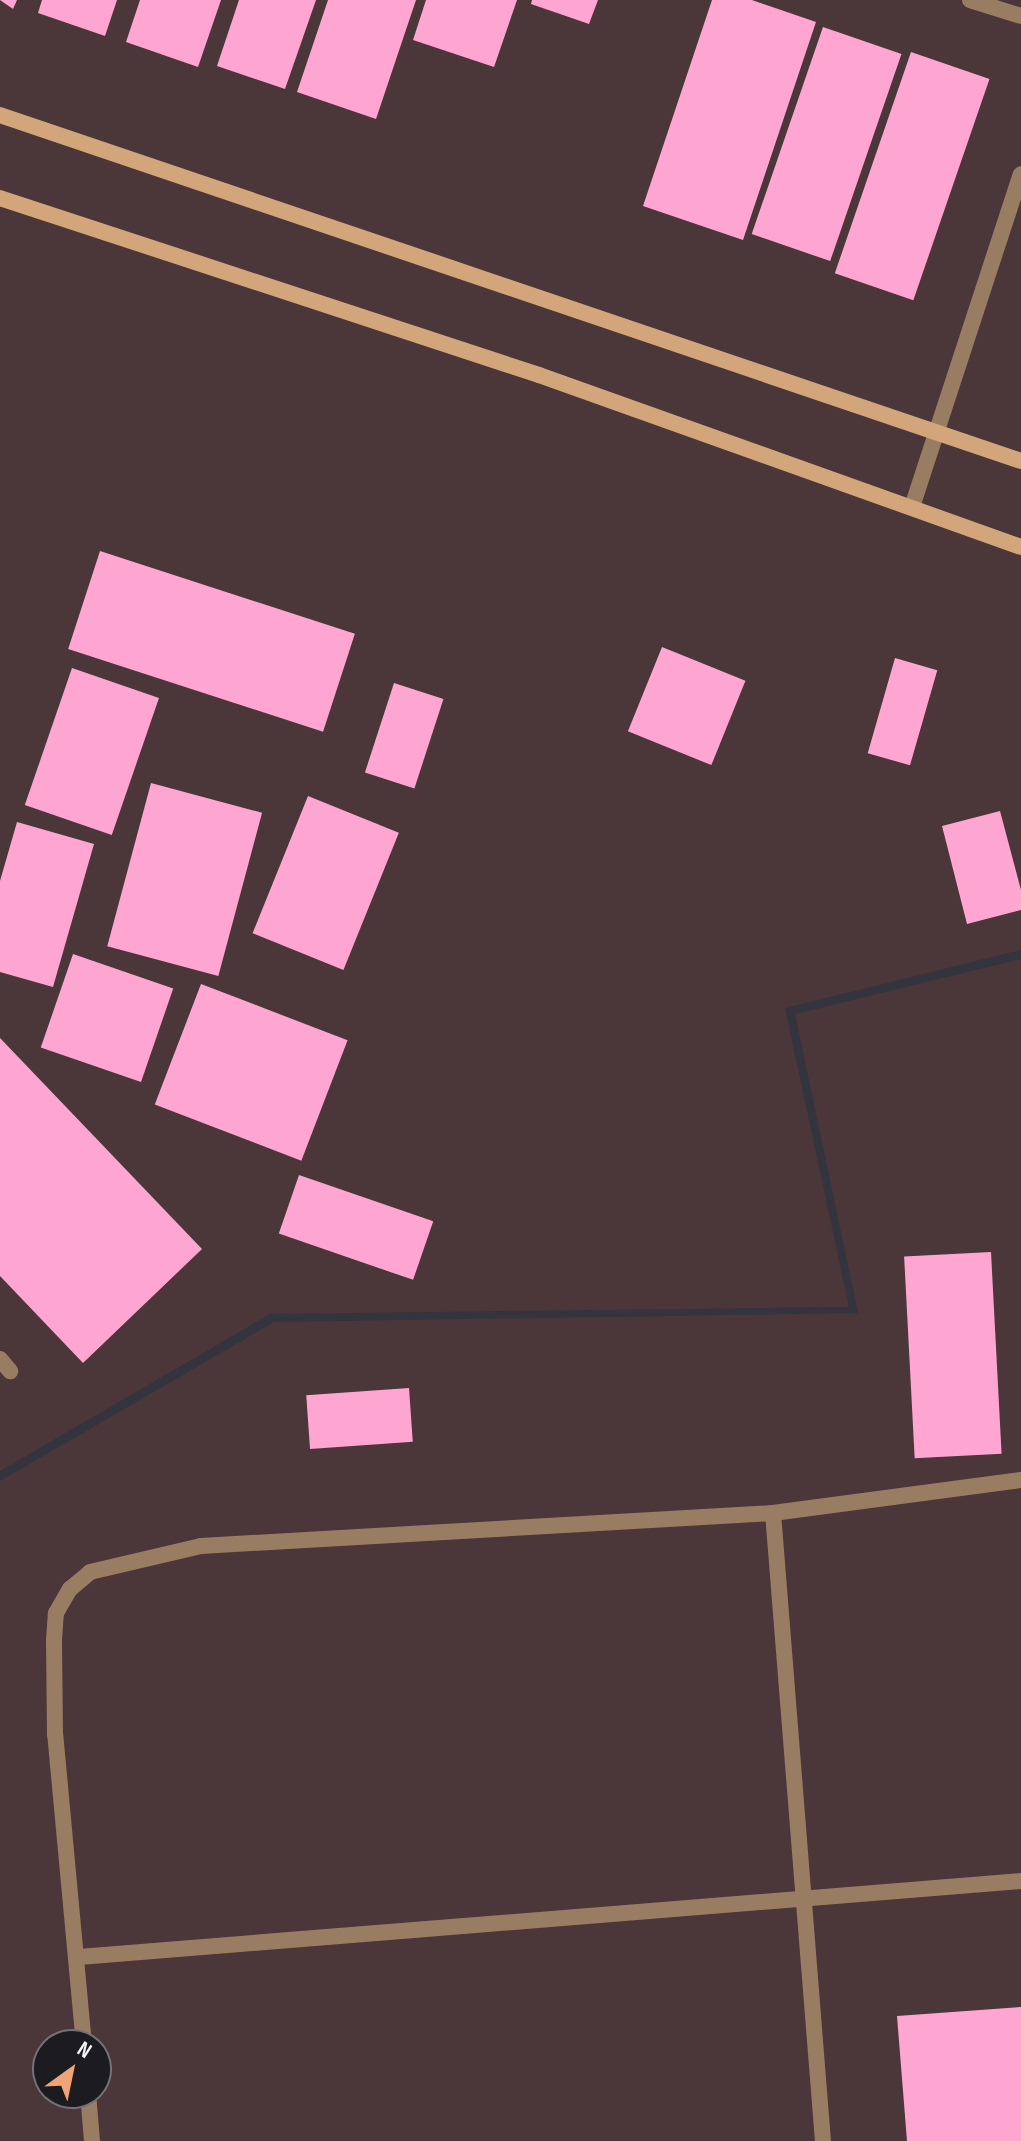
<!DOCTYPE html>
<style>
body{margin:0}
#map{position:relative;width:1021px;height:2141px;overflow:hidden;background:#33343d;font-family:"Sofia Sans Condensed",sans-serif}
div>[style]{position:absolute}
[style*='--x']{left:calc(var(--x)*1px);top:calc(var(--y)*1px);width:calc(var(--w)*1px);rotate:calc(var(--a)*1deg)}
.industrial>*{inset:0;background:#4b3639}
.building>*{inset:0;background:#fea6d1;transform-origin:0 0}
.service>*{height:16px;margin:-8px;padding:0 8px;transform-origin:8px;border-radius:8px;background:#997d62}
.secondary>*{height:16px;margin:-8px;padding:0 8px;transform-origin:8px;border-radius:8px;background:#d2a57a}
span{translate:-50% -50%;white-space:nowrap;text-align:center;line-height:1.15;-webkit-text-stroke:8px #1c1c20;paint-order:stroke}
.north{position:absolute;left:32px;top:2029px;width:80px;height:80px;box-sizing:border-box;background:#1c1c20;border:2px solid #727277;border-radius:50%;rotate:33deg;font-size:22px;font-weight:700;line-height:32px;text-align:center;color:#f2f3f9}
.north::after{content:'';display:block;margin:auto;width:28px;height:36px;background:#efa376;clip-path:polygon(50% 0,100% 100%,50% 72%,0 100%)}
</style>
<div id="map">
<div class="industrial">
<div style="clip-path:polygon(0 0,1021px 0,1021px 950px,785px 1008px,849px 1307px,270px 1314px,0 1471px)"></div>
<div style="clip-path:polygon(evenodd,1021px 959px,1021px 2141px,0 2141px,0 1481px,274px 1322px,858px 1313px,795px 1014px,1021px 959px,48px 2045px,96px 2045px,96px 2093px,48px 2093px,48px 2045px)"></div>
</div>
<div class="building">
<div style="clip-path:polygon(0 0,17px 0,13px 9px)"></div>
<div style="clip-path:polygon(42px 0,117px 0,105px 36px,38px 13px)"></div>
<div style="clip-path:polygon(140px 0,221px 0,198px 67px,126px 42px)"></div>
<div style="clip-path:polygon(239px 0,316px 0,285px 89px,217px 66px)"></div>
<div style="clip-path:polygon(328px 0,416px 0,376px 119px,297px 92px)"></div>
<div style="clip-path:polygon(426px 0,517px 0,494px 67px,413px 40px)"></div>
<div style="clip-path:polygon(532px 0,598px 0,589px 24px,531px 4px)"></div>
<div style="clip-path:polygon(712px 0,752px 0,816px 22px,743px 240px,643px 206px)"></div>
<div style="left:823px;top:27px;width:83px;height:219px;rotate:19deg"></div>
<div style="left:911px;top:52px;width:83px;height:234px;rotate:19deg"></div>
<div style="left:100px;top:551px;width:268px;height:103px;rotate:18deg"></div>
<div style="left:662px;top:647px;width:90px;height:91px;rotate:22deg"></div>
<div style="left:895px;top:658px;width:44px;height:99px;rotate:16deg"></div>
<div style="left:72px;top:668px;width:92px;height:145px;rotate:19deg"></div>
<div style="left:394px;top:683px;width:52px;height:94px;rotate:18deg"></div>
<div style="left:151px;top:783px;width:115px;height:169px;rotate:15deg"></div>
<div style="left:308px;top:796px;width:98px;height:148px;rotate:22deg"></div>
<div style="clip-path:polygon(1000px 811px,1021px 890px,1021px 910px,967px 924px,942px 826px)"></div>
<div style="clip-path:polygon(17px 822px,94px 844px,53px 987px,0 972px,0 881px)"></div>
<div style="left:73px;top:954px;width:106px;height:99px;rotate:19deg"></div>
<div style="left:201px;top:984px;width:157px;height:129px;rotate:21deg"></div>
<div style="clip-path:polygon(0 1038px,202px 1249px,83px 1363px,0 1276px)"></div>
<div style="left:299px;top:1175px;width:142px;height:62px;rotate:19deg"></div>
<div style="left:991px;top:1252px;width:202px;height:87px;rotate:87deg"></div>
<div style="left:409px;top:1388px;width:54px;height:103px;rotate:86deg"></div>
<div style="clip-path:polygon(1021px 2007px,1021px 2141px,907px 2141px,897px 2016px)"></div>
</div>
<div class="service">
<div style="--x:970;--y:0;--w:53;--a:17.4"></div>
<div style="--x:912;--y:507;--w:350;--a:-71.9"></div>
<div style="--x:0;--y:1359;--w:16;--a:50"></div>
<div style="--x:773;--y:1513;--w:630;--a:85.45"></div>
<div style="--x:79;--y:1957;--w:945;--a:-4.61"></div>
<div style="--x:84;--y:2045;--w:311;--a:-95.3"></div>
<div style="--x:55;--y:1735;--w:95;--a:-90.6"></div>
<div style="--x:54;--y:1640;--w:27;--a:-86"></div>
<div style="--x:56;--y:1613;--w:28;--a:-60"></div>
<div style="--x:70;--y:1589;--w:26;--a:-40"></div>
<div style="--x:90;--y:1572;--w:114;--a:-13.2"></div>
<div style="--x:201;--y:1546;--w:573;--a:-3.3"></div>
<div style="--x:773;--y:1513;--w:250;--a:-7.6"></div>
<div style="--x:88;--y:2093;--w:48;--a:85.2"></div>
</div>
<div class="secondary">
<div style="--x:0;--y:115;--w:1078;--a:18.72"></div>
<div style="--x:0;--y:198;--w:567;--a:18.18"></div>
<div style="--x:539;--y:375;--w:512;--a:19.64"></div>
</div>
<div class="north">N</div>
</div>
